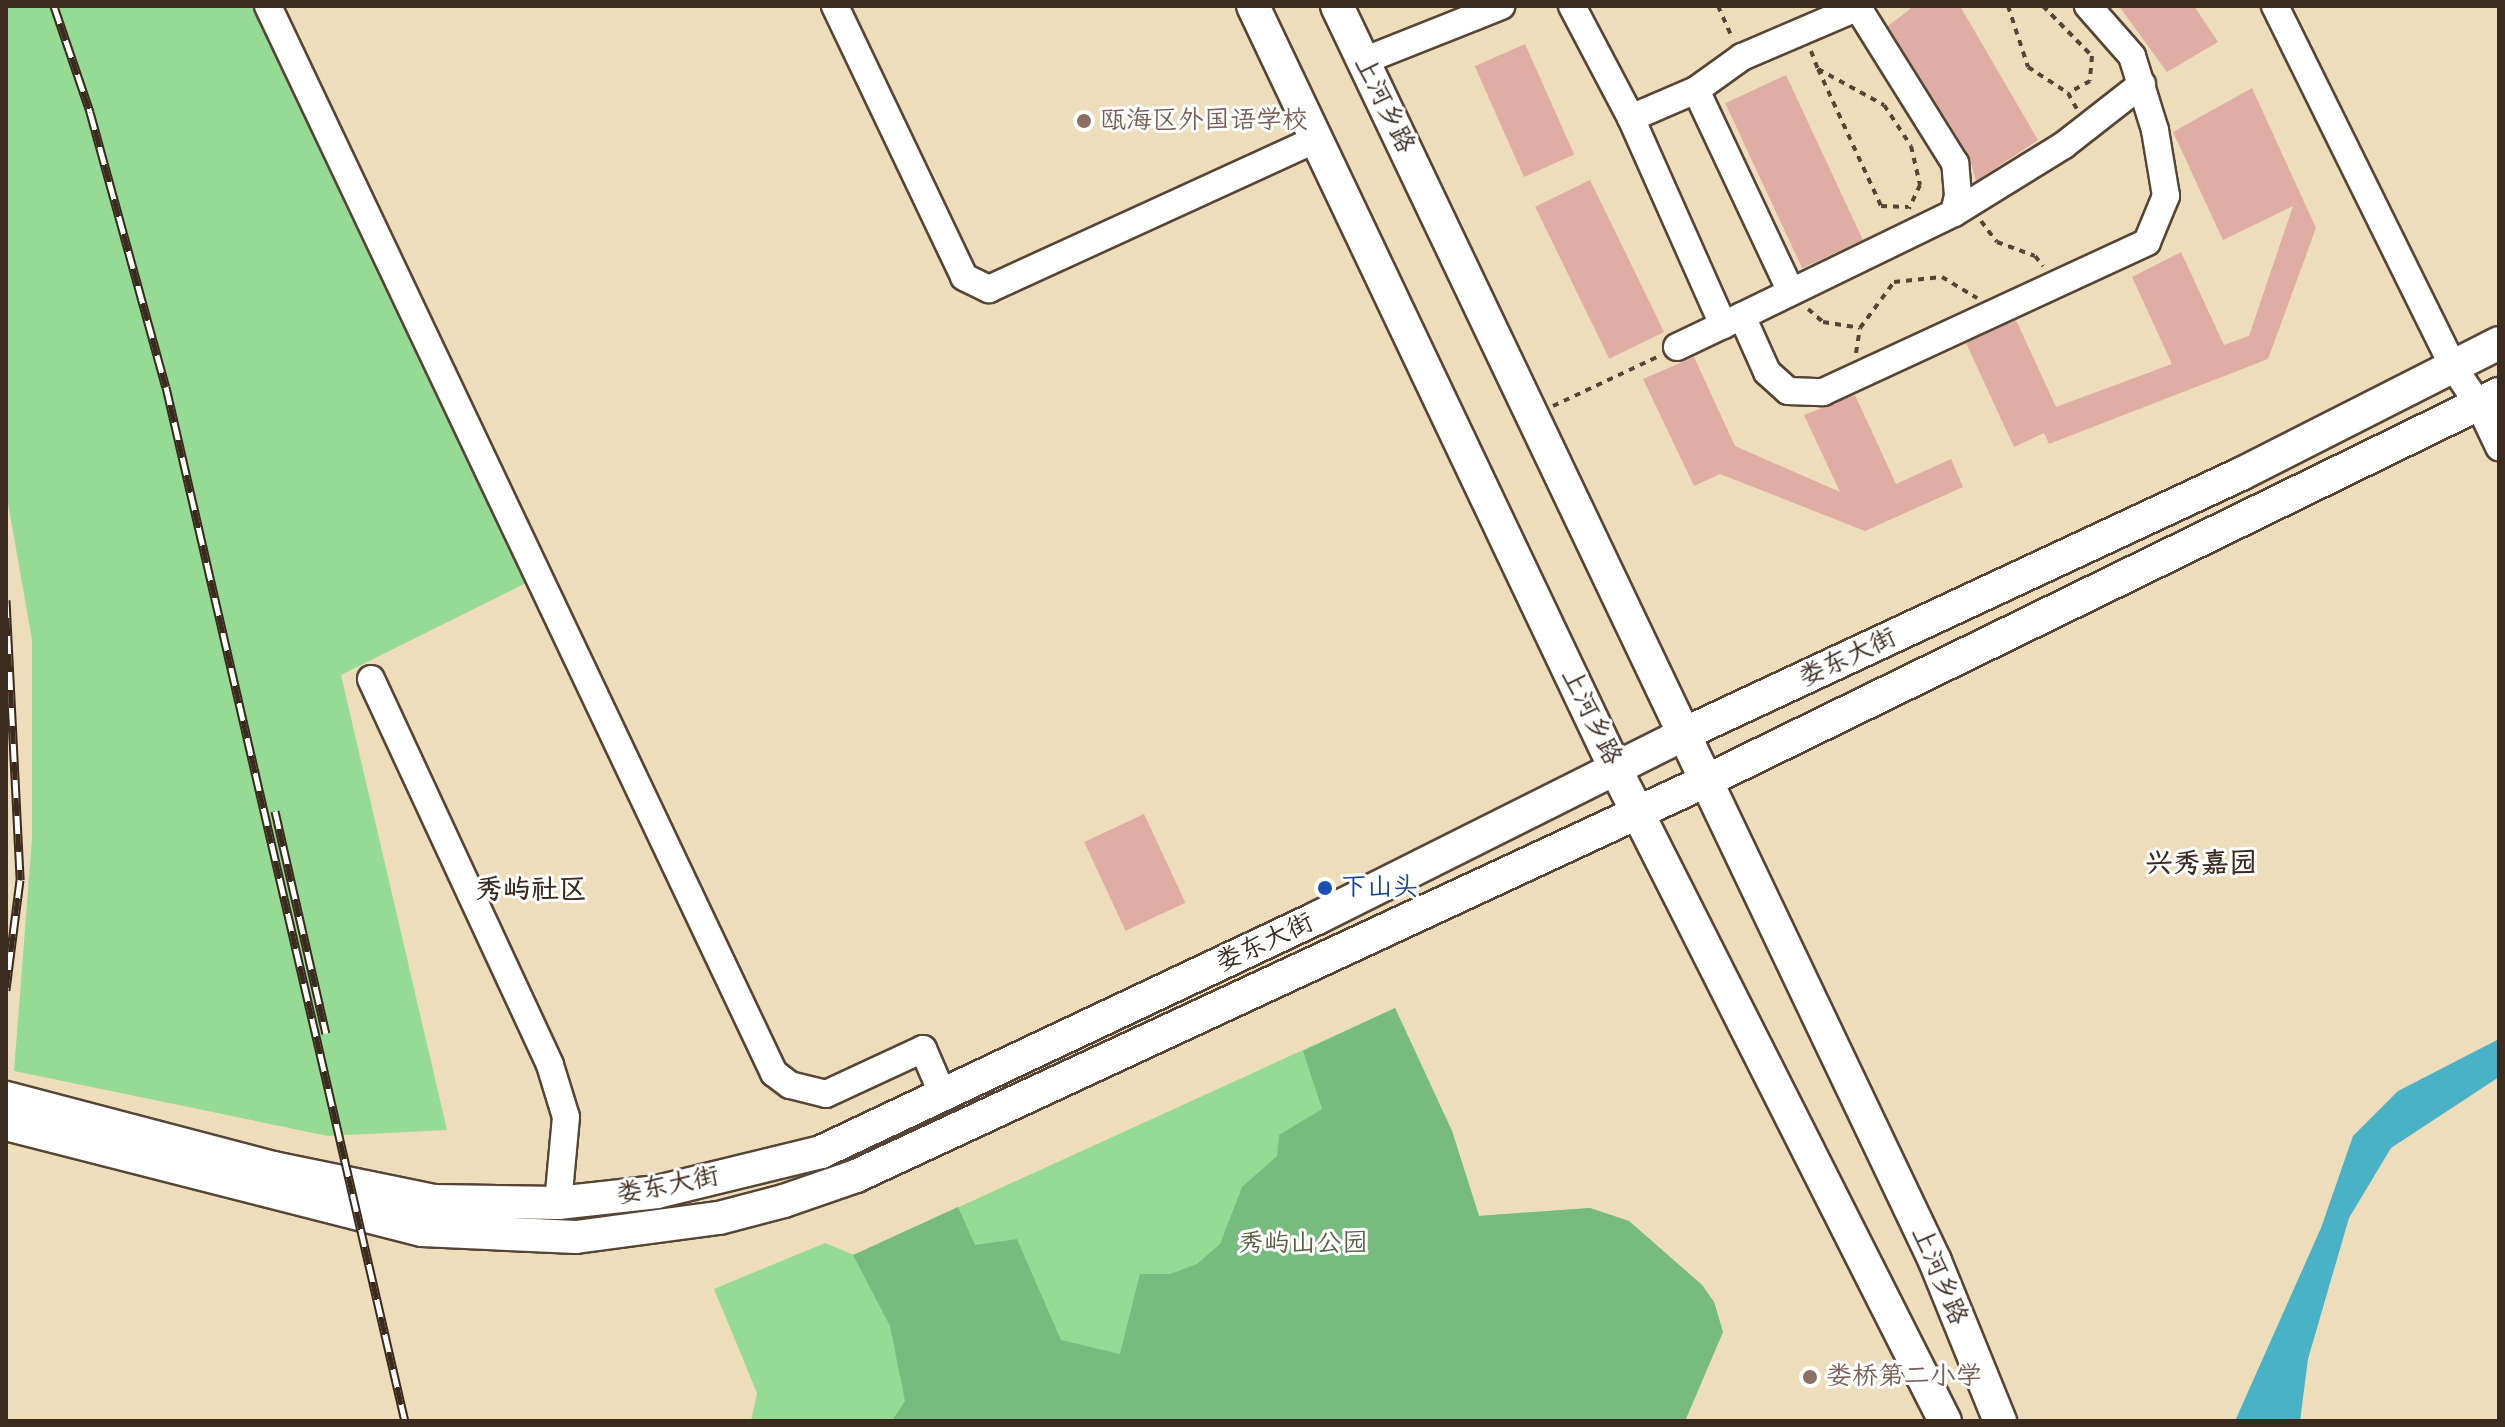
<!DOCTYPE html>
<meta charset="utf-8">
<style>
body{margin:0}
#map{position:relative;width:2505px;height:1427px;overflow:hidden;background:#edb;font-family:Pangolin,"LXGW WenKai TC",sans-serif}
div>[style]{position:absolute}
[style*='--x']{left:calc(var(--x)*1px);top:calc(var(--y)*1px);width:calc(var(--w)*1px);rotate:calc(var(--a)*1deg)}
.green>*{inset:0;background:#96db95}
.forest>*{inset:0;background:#78bb7e}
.water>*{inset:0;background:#49b2c7}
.building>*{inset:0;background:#dfada4;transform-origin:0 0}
.path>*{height:4px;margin-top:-2px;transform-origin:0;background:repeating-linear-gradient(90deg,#564536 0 6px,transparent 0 12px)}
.roads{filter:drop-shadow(2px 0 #564536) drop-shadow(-2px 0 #564536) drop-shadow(0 2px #564536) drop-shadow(0 -2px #564536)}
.minor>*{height:26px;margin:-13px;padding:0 13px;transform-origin:13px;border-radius:13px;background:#fff}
.major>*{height:32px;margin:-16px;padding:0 16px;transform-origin:16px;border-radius:16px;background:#fff}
.rail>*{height:9px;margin-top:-4.5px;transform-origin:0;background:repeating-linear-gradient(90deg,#fff 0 18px,#3b2a1e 0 36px);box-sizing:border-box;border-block:2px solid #3b2a1e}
.dots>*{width:22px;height:22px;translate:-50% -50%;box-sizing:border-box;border:4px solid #fff;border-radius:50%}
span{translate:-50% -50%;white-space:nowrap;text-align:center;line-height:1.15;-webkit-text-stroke:6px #fff;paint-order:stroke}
.street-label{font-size:26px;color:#3b2a1e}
.education-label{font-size:26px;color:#785e54}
.left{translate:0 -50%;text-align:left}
.transit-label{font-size:26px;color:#164399}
.park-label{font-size:26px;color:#565f42}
.neighbourhood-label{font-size:28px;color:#3b2a1e;font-weight:700}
.frame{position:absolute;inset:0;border:8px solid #3b2a1e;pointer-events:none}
</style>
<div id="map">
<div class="green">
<div style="clip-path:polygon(6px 6px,261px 6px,532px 580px,341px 675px,447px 1130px,328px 1136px,14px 1071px,32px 838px,32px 640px,6px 492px)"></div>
<div style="clip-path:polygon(1395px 1008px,1452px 1131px,1479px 1216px,1590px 1208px,1629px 1221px,1702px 1285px,1714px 1302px,1723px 1332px,1685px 1421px,751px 1421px,757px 1393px,714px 1289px,825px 1243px,854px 1255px)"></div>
</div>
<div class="forest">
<div style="clip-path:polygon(1395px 1008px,1452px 1131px,1479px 1216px,1590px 1208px,1629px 1221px,1702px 1285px,1714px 1302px,1723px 1332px,1685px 1421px,892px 1421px,905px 1401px,890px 1326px,853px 1255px,958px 1207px,975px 1245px,1017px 1239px,1061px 1340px,1120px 1354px,1140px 1274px,1170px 1274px,1197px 1264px,1220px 1244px,1242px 1187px,1277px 1156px,1279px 1135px,1322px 1109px,1303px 1051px)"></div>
</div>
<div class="water">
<div style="clip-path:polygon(2499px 1039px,2499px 1077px,2391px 1148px,2349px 1218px,2308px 1359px,2300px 1421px,2235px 1421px,2321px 1228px,2353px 1136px,2398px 1091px)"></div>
</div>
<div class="building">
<div style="clip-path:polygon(1914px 6px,1960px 6px,2038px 140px,1976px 181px,1969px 155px,1888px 26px)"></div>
<div style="clip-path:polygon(2119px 6px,2194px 6px,2218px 42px,2167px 72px)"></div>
<div style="left:1525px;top:44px;width:121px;height:55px;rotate:66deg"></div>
<div style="left:1786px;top:75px;width:182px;height:67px;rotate:65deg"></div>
<div style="clip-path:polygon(2252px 88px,2316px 228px,2268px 359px,2049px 444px,2044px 433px,2014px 447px,1966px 343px,2016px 320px,2056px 407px,2172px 364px,2132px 277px,2181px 252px,2224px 345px,2249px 336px,2293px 206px,2223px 240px,2173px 132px)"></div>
<div style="left:1590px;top:180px;width:169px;height:61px;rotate:64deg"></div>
<div style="clip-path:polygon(1694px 357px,1735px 446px,1840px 492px,1804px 415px,1855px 395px,1896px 484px,1951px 459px,1963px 487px,1865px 531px,1720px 474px,1694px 486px,1643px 379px)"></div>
<div style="left:1144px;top:814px;width:98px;height:66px;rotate:65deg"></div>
</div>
<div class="path">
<div style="--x:1718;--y:6;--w:34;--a:66"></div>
<div style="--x:2008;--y:6;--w:64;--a:71.8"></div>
<div style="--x:2028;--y:67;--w:48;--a:33"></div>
<div style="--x:2043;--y:6;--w:70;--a:45.6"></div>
<div style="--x:2092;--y:56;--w:25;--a:95"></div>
<div style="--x:2090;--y:81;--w:25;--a:151"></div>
<div style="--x:2068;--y:93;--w:18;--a:61"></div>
<div style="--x:1811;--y:51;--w:19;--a:69"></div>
<div style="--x:1818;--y:69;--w:75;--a:28.6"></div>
<div style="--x:1884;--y:105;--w:49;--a:56.6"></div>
<div style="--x:1911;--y:146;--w:40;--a:77"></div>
<div style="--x:1920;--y:185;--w:26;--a:115"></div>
<div style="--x:1818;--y:69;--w:151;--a:65.3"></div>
<div style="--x:1881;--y:206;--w:27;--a:2"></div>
<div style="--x:1981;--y:221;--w:26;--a:53"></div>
<div style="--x:1997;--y:242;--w:40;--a:20.2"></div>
<div style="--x:2035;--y:256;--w:13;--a:51"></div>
<div style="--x:1808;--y:309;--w:20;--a:41"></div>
<div style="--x:1823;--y:322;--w:37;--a:9"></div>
<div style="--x:1856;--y:353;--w:25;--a:-81"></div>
<div style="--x:1860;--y:328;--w:57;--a:-53.5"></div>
<div style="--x:1894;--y:282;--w:48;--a:-5.9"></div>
<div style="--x:1942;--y:277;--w:41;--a:31"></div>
<div style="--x:1553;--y:406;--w:115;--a:-25.2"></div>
</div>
<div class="roads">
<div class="minor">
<div style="--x:268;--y:6;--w:1181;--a:64.63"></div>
<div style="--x:774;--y:1073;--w:20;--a:37"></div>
<div style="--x:790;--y:1085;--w:37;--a:14"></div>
<div style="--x:826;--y:1094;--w:107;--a:-24.9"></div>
<div style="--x:923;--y:1049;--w:50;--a:66.5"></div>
<div style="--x:835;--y:6;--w:300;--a:64.5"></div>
<div style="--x:964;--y:277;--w:28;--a:26"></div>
<div style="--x:989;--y:289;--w:360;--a:-24.6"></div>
<div style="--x:1572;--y:6;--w:127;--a:62.2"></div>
<div style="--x:1631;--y:118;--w:227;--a:66"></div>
<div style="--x:2275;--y:6;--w:404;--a:63.7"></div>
<div style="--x:2454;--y:368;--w:45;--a:56"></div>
<div style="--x:2479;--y:405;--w:47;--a:64.5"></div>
<div style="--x:1363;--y:61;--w:149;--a:-21.7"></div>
<div style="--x:1696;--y:90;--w:223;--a:64.8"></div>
<div style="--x:1631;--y:118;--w:71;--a:-23.3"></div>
<div style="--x:1696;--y:90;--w:57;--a:-35.7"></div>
<div style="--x:1742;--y:57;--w:129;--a:-23.2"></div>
<div style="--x:1954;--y:213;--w:129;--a:-31.7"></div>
<div style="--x:2064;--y:145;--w:99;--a:-38"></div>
<div style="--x:1742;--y:316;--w:236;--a:-25.9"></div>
<div style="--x:1954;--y:213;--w:18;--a:-77"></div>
<div style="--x:1958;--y:195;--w:32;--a:-95"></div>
<div style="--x:1955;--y:163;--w:183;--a:-122"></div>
<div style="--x:1677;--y:347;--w:72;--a:-25.5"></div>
<div style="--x:1742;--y:316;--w:61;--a:65.9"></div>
<div style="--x:1767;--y:372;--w:28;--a:42"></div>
<div style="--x:1788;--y:391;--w:35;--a:2"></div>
<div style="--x:1823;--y:392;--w:357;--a:-24.8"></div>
<div style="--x:2147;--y:242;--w:50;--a:-67.6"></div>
<div style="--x:2166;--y:196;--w:67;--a:-99.5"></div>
<div style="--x:2155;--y:130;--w:77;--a:-107.3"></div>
<div style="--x:2132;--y:56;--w:67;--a:-131.3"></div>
<div style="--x:371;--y:679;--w:425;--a:65.1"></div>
<div style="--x:550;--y:1065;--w:54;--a:72.9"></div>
<div style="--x:566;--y:1117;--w:86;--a:95.3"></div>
</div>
<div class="major">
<div style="--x:1253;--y:6;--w:846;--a:64.59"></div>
<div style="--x:1616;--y:770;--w:729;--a:63.19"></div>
<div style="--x:1337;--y:6;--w:1390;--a:64.52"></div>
<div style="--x:1935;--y:1261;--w:173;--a:67.9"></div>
<div style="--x:6;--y:1098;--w:276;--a:14.7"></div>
<div style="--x:273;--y:1168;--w:164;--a:11.6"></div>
<div style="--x:434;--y:1201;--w:124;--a:0.9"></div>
<div style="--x:558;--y:1203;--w:100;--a:-6.3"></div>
<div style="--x:657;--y:1192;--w:169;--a:-13.7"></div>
<div style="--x:821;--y:1152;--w:548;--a:-25.26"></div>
<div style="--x:1317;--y:918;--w:413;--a:-26.6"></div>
<div style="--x:1686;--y:733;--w:612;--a:-25.02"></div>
<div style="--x:2241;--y:474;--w:289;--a:-26.9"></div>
<div style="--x:6;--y:1124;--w:429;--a:14.3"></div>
<div style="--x:422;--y:1230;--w:154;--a:2.6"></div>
<div style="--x:576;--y:1237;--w:144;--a:-7.6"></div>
<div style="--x:719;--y:1218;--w:67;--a:-14.7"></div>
<div style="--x:784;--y:1201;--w:76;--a:-19.1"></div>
<div style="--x:856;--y:1176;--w:940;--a:-24.93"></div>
<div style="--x:1708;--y:780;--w:880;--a:-26.01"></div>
</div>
</div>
<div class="rail">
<div style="--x:54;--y:6;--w:112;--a:71.2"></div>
<div style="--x:90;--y:112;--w:285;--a:74.6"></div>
<div style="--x:166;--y:387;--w:1061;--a:76.99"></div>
<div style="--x:6;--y:600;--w:280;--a:87.1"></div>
<div style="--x:20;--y:880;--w:111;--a:97.3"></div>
<div style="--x:275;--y:811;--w:228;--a:77.1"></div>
</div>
<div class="dots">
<div style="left:1084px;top:121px;background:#8d6e63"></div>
<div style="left:1325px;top:888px;background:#1a4fb4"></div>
<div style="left:1810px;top:1377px;background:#8d6e63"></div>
</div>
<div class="street-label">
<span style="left:1384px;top:105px;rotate:64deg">上河乡路</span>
<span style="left:1848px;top:658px;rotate:-25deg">娄东大街</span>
<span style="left:1591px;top:717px;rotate:64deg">上河乡路</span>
<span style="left:1265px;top:943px;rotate:-25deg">娄东大街</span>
<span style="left:668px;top:1186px;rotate:-11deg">娄东大街</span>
<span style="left:1939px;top:1276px;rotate:67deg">上河乡路</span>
</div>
<div class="education-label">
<span class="left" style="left:1100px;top:121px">瓯海区外国语学校</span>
<span class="left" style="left:1826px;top:1377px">娄桥第二小学</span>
</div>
<div class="transit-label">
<span class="left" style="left:1341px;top:888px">下山头</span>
</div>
<div class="park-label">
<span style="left:1303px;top:1244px">秀屿山公园</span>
</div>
<div class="neighbourhood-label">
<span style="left:2201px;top:864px">兴秀嘉园</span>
<span style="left:531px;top:890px">秀屿社区</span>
</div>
<div class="frame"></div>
</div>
